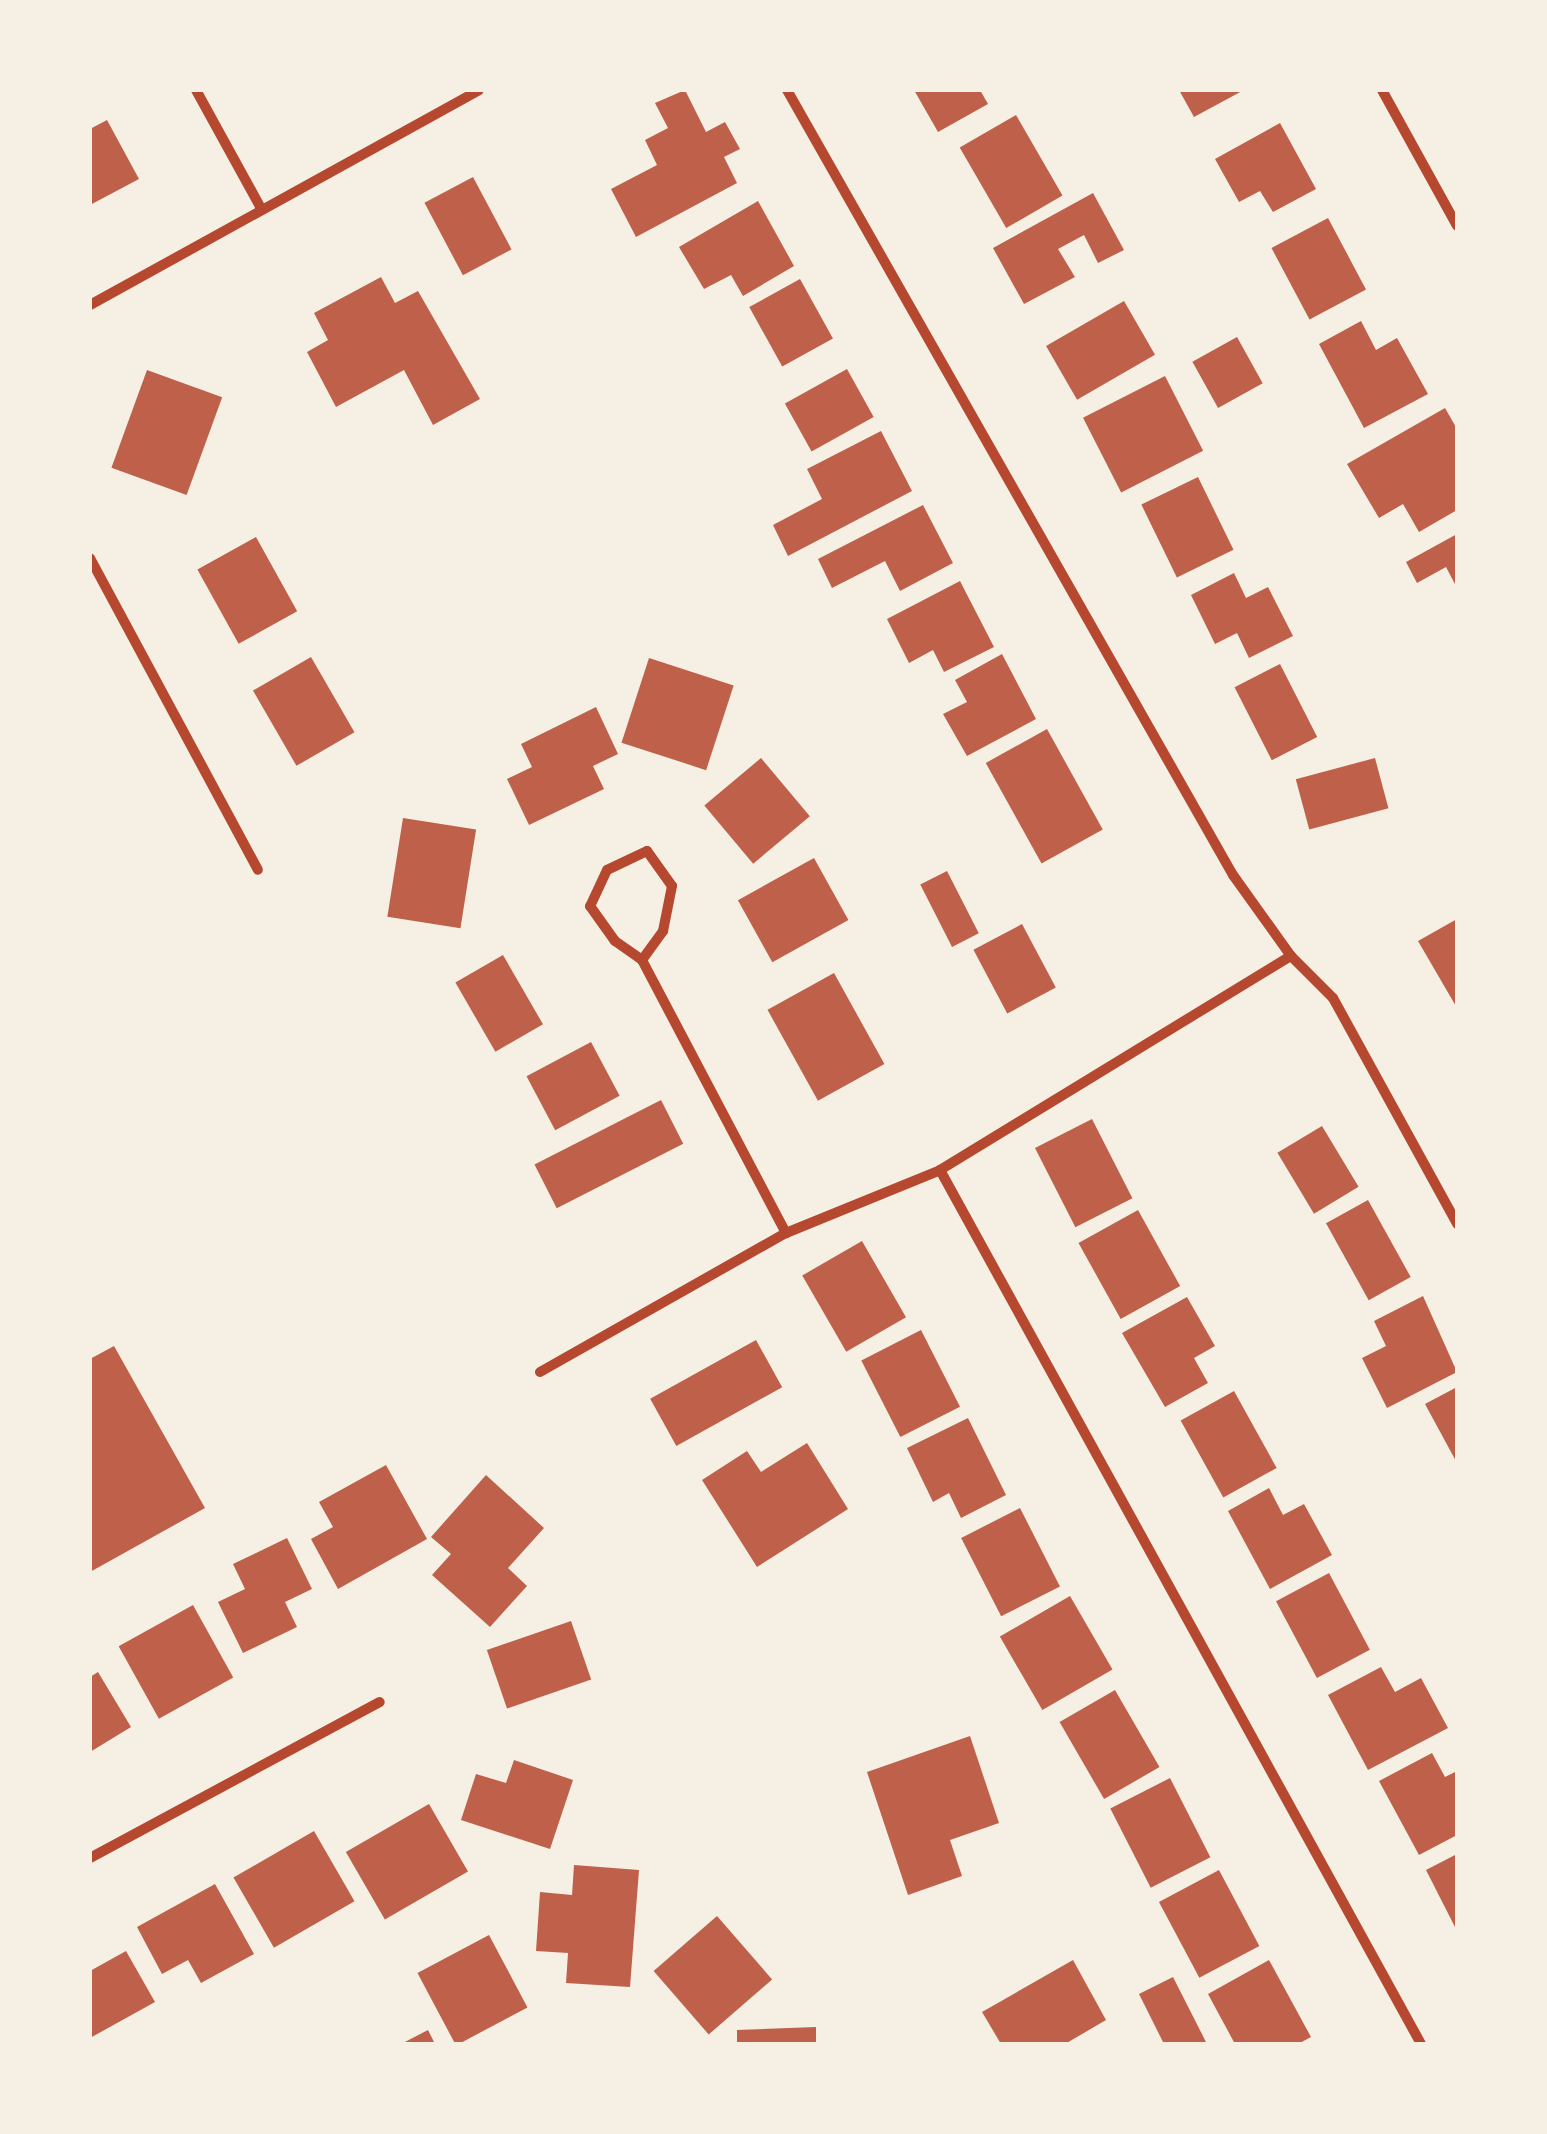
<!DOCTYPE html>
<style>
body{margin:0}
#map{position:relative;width:1547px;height:2134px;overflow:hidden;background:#f6efe4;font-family:"Exo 2",sans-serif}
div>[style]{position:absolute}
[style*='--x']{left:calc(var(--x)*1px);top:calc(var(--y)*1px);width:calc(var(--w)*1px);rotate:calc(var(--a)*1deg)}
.building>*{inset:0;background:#bf614a;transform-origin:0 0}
.minor>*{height:10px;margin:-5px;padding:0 5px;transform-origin:5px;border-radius:5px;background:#b5482f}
span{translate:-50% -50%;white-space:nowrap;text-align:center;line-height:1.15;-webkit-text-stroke:9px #f6efe4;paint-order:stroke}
.frame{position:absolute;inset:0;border:92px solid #f6efe4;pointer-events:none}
</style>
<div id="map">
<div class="building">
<div style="clip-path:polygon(685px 90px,706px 132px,725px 122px,740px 149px,724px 157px,737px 183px,636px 237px,611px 189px,657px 165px,645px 140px,668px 128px,655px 103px)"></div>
<div style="clip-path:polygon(914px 90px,980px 90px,988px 104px,938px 132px)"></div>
<div style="clip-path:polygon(1179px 90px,1244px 90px,1194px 117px)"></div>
<div style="left:1016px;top:115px;width:93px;height:65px;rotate:60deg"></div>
<div style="clip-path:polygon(107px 120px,139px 179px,90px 205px,90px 129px)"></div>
<div style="clip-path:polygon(1280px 123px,1316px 189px,1273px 212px,1260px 191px,1239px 202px,1215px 159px)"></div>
<div style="left:473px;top:177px;width:82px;height:55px;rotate:62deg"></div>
<div style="clip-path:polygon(1093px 193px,1124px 250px,1098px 263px,1084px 235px,1058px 249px,1075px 277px,1024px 304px,993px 248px)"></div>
<div style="clip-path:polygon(758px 201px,794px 266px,743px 296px,731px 275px,704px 289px,679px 247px)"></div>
<div style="left:1328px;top:218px;width:81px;height:64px;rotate:62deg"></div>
<div style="clip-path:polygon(381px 277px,395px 303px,418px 291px,480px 399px,433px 425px,404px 370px,336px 407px,307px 352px,328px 340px,314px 313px)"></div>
<div style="left:800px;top:279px;width:68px;height:58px;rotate:61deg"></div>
<div style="left:1124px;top:301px;width:62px;height:90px;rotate:60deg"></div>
<div style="clip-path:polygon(1361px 321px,1376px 350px,1397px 338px,1428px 394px,1364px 428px,1319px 344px)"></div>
<div style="left:1237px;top:337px;width:53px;height:51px;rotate:61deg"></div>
<div style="left:847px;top:369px;width:55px;height:71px;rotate:61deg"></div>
<div style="left:147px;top:370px;width:80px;height:104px;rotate:20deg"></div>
<div style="left:1165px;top:376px;width:84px;height:92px;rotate:63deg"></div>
<div style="clip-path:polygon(1445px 408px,1457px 429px,1457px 510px,1419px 532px,1403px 504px,1379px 518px,1347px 464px)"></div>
<div style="clip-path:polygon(881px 431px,912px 491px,788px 556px,773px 525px,822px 499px,807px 469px)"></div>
<div style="left:1198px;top:477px;width:81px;height:63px;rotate:64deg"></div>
<div style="clip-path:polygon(923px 505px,953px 563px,900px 591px,885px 561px,832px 588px,818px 559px)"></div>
<div style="clip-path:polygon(1457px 534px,1457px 588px,1446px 567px,1417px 583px,1406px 562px)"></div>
<div style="left:256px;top:537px;width:85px;height:67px;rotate:61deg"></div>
<div style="clip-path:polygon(1234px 573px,1246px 598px,1268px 587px,1293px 636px,1249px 658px,1237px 633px,1215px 644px,1191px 595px)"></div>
<div style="clip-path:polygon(960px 581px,994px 647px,944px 672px,933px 650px,909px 663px,887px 619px)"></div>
<div style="clip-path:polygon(1002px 654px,1036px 719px,967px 756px,943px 714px,967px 702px,955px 680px)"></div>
<div style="left:311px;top:657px;width:87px;height:67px;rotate:60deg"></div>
<div style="left:649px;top:658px;width:89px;height:89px;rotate:18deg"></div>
<div style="left:1280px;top:664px;width:82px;height:51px;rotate:63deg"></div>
<div style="clip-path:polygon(596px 707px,618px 754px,593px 766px,604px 789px,529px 825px,507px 779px,532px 767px,521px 744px)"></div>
<div style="left:1047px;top:729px;width:115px;height:70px;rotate:61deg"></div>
<div style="left:761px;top:758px;width:76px;height:74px;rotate:50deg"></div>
<div style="left:1375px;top:758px;width:52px;height:82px;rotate:75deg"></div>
<div style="left:403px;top:818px;width:74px;height:100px;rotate:9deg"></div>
<div style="left:814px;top:858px;width:71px;height:87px;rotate:61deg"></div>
<div style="left:947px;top:871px;width:70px;height:30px;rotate:63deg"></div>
<div style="clip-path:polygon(1457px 919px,1457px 1008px,1418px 941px)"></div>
<div style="left:1022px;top:924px;width:72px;height:55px;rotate:62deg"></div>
<div style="left:503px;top:955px;width:80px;height:55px;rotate:60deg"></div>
<div style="left:834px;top:973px;width:104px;height:76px;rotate:61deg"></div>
<div style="left:591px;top:1042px;width:61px;height:73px;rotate:62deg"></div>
<div style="left:661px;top:1100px;width:49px;height:142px;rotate:63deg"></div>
<div style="left:1092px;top:1119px;width:89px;height:64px;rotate:63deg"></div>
<div style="left:1322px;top:1126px;width:71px;height:52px;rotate:59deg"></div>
<div style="left:1368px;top:1200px;width:88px;height:48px;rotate:61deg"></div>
<div style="left:1138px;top:1210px;width:87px;height:68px;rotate:61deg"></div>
<div style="left:862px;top:1241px;width:88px;height:69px;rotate:60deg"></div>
<div style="clip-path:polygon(1423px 1296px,1457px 1372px,1387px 1408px,1362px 1358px,1386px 1346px,1374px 1321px)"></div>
<div style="clip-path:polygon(1187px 1297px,1215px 1346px,1194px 1358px,1208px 1383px,1165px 1407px,1122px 1333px)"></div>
<div style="left:921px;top:1330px;width:86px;height:67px;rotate:63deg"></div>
<div style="left:756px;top:1340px;width:54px;height:121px;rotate:61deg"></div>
<div style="clip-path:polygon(114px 1346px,205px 1508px,90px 1572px,90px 1359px)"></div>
<div style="clip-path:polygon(1457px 1387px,1457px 1463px,1425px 1404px)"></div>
<div style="left:1234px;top:1391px;width:88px;height:61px;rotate:61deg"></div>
<div style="clip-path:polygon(968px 1418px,1006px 1495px,961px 1518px,949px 1493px,933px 1502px,907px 1448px)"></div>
<div style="clip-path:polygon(807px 1443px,848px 1509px,757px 1567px,702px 1480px,747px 1451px,761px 1472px)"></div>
<div style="clip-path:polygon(386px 1465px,427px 1539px,338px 1589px,311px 1539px,333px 1527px,319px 1502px)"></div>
<div style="clip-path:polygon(486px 1475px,544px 1528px,508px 1568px,527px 1586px,490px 1627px,432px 1575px,451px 1554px,431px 1537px)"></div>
<div style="clip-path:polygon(1269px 1488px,1283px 1515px,1304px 1504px,1332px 1555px,1270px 1589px,1228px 1511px)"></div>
<div style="left:1020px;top:1508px;width:88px;height:66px;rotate:63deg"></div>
<div style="clip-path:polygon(287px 1538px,312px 1589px,285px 1602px,297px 1627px,243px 1653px,218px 1602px,245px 1589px,233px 1564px)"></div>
<div style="left:1329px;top:1573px;width:87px;height:60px;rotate:62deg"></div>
<div style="left:1070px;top:1596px;width:85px;height:81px;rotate:60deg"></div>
<div style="left:193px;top:1605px;width:83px;height:85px;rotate:61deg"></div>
<div style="left:571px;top:1621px;width:62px;height:89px;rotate:71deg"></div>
<div style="clip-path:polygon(1381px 1667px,1395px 1692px,1421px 1678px,1448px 1728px,1368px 1770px,1328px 1695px)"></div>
<div style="clip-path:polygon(98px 1672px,131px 1727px,90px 1752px,90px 1677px)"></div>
<div style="left:1115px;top:1690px;width:89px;height:64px;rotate:60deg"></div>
<div style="clip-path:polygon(970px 1736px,999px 1823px,950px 1840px,962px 1876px,908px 1895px,867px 1772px)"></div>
<div style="clip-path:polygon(1432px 1753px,1445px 1777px,1457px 1771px,1457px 1835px,1419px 1855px,1379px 1781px)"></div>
<div style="clip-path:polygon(514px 1760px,573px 1780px,550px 1849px,461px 1820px,476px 1774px,506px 1783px)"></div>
<div style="left:1170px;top:1778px;width:89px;height:67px;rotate:63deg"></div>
<div style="left:429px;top:1804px;width:78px;height:96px;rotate:60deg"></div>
<div style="left:314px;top:1831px;width:81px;height:93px;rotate:60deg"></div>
<div style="clip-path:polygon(1457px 1854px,1457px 1931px,1426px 1870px)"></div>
<div style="clip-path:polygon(574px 1865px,639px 1870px,630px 1987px,566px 1983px,568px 1953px,536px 1951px,540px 1892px,572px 1895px)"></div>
<div style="left:1219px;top:1870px;width:86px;height:68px;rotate:62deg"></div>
<div style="clip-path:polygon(215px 1884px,254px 1954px,201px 1983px,188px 1960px,162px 1974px,137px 1927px)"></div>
<div style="left:717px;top:1916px;width:84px;height:84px;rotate:49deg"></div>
<div style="left:489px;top:1935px;width:82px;height:81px;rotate:62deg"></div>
<div style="clip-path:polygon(126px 1951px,155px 2002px,90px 2038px,90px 1971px)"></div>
<div style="clip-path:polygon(1073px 1960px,1106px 2020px,1065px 2044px,1001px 2044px,982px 2012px)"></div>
<div style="clip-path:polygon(1269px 1960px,1311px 2037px,1298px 2044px,1235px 2044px,1208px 1994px)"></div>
<div style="clip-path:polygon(1173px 1977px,1207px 2044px,1164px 2044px,1139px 1994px)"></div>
<div style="clip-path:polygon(816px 2027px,816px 2044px,737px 2044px,737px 2030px)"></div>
<div style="clip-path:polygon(428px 2030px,435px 2044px,401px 2044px)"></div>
</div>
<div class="minor">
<div style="--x:196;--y:90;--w:135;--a:61.2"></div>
<div style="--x:787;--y:90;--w:903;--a:60.4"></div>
<div style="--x:1233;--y:875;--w:100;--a:54.4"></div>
<div style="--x:1291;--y:956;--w:59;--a:45"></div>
<div style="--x:1333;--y:998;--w:258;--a:61.2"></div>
<div style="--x:1382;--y:90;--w:155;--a:61.1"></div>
<div style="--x:90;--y:305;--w:444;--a:-28.9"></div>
<div style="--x:90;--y:558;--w:354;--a:61.7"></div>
<div style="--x:642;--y:960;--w:36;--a:-54"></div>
<div style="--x:663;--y:931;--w:46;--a:-78.7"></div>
<div style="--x:672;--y:886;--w:43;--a:-125.5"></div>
<div style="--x:647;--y:851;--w:44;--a:154.6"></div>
<div style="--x:607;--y:870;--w:40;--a:115"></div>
<div style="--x:590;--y:906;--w:43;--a:54.5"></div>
<div style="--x:615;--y:941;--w:33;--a:35"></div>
<div style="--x:642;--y:960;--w:309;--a:62.2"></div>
<div style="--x:940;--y:1170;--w:998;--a:61.17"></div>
<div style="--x:540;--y:1372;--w:283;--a:-29.5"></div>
<div style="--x:786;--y:1233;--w:166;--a:-22.2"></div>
<div style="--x:940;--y:1170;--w:411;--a:-31.4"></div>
<div style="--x:90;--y:1858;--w:329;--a:-28.3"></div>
</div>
<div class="frame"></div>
</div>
